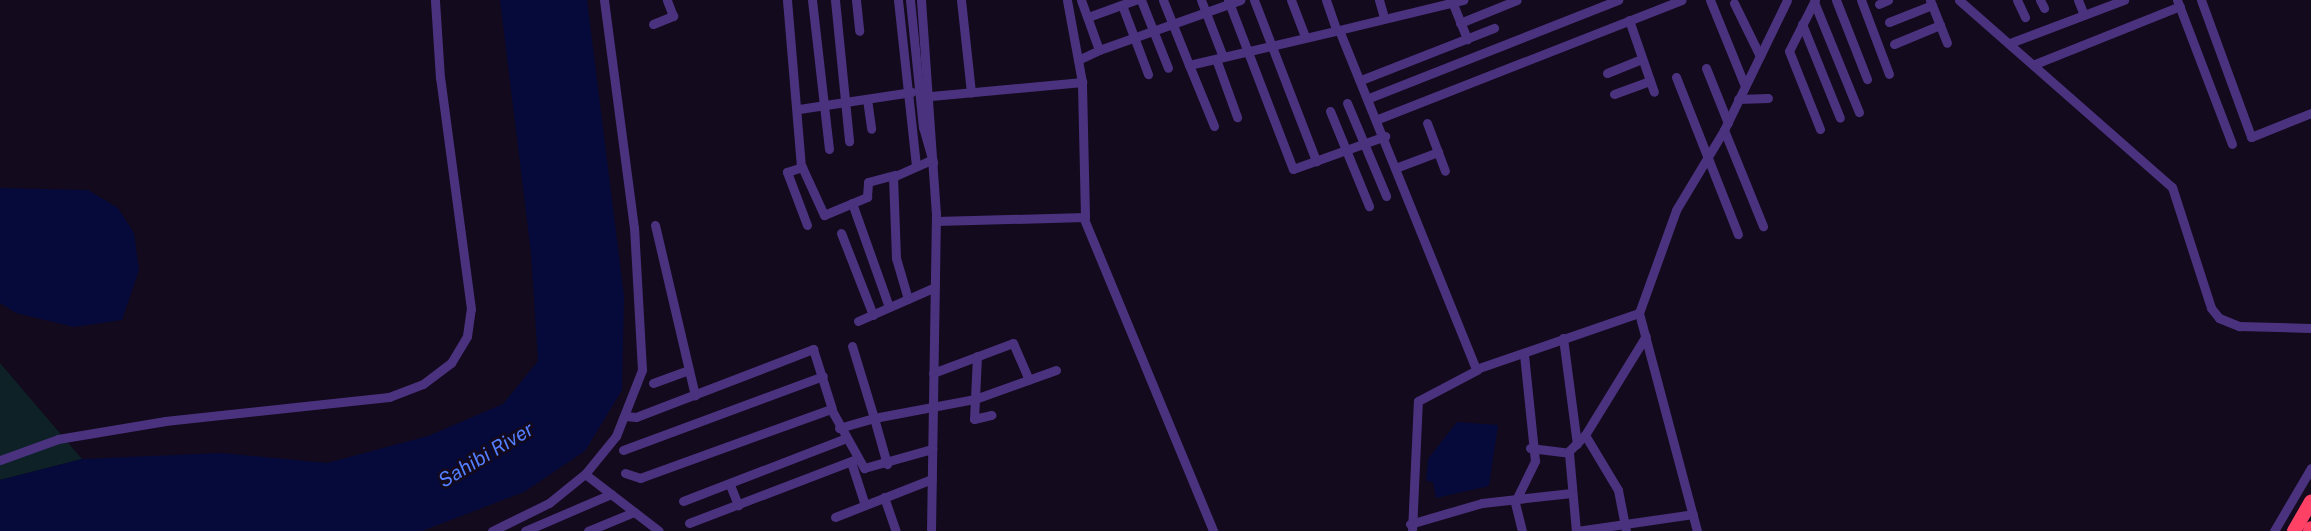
<!DOCTYPE html>
<style>
body{margin:0}
#map{position:relative;width:2311px;height:531px;overflow:hidden;background:#130a1d;font-family:"Public Sans",sans-serif}
div>[style]{position:absolute}
[style*='--x']{left:calc(var(--x)*1px);top:calc(var(--y)*1px);width:calc(var(--w)*1px);rotate:calc(var(--a)*1deg)}
.green>*{inset:0;background:#0d2127}
.water>*{inset:0;background:#060a3a}
.minor>*{height:9px;margin:-4.5px;padding:0 4.5px;transform-origin:4.5px;border-radius:4.5px;background:#4b327f}
.highway>*{height:14px;margin:-7px;padding:0 7px;transform-origin:7px;border-radius:7px;background:#ff4166}
span{translate:-50% -50%;white-space:nowrap;text-align:center;line-height:1.15;-webkit-text-stroke:5px #130a1d;paint-order:stroke}
.water-label{font-size:20px;color:#547fff;font-style:italic}
</style>
<div id="map">
<div class="green">
<div style="clip-path:polygon(0 363px,82px 459px,0 480px)"></div>
</div>
<div class="water">
<div style="clip-path:polygon(500px 0,587px 0,624px 296px,622px 390px,585px 451px,524px 492px,422px 531px,0 531px,0 480px,82px 459px,221px 453px,327px 463px,428px 436px,503px 404px,538px 361px,531px 253px)"></div>
<div style="clip-path:polygon(0 188px,88px 190px,118px 208px,134px 233px,139px 270px,122px 320px,74px 327px,16px 313px,0 303px)"></div>
<div style="clip-path:polygon(1457px 422px,1498px 425px,1489px 486px,1436px 498px,1433px 482px,1426px 481px,1428px 459px)"></div>
</div>
<div class="minor">
<div style="--x:787;--y:0;--w:167;--a:85.2"></div>
<div style="--x:812;--y:0;--w:150;--a:83.5"></div>
<div style="--x:835;--y:0;--w:142;--a:84.3"></div>
<div style="--x:856;--y:0;--w:31;--a:84"></div>
<div style="--x:898;--y:0;--w:167;--a:83.8"></div>
<div style="--x:910;--y:0;--w:128;--a:84.2"></div>
<div style="--x:923;--y:127;--w:37;--a:74"></div>
<div style="--x:921;--y:0;--w:214;--a:86"></div>
<div style="--x:936;--y:213;--w:318;--a:90.9"></div>
<div style="--x:961;--y:0;--w:93;--a:83.8"></div>
<div style="--x:1141;--y:0;--w:73;--a:68.3"></div>
<div style="--x:1163;--y:0;--w:70;--a:68.2"></div>
<div style="--x:1189;--y:65;--w:154;--a:-13.1"></div>
<div style="--x:1339;--y:30;--w:366;--a:68"></div>
<div style="--x:1476;--y:369;--w:172;--a:-19"></div>
<div style="--x:1201;--y:0;--w:61;--a:68.9"></div>
<div style="--x:1228;--y:0;--w:181;--a:69"></div>
<div style="--x:1293;--y:169;--w:98;--a:-19.7"></div>
<div style="--x:1254;--y:0;--w:173;--a:68.9"></div>
<div style="--x:1291;--y:0;--w:40;--a:69"></div>
<div style="--x:1326;--y:0;--w:31;--a:71"></div>
<div style="--x:1379;--y:0;--w:19;--a:74"></div>
<div style="--x:1710;--y:0;--w:93;--a:67.9"></div>
<div style="--x:1815;--y:0;--w:57;--a:117"></div>
<div style="--x:1789;--y:51;--w:84;--a:68.3"></div>
<div style="--x:1836;--y:0;--w:85;--a:68.6"></div>
<div style="--x:1861;--y:0;--w:79;--a:69.3"></div>
<div style="--x:1930;--y:0;--w:46;--a:68.4"></div>
<div style="--x:1959;--y:0;--w:283;--a:41.3"></div>
<div style="--x:2172;--y:187;--w:127;--a:72.1"></div>
<div style="--x:2211;--y:308;--w:13;--a:51"></div>
<div style="--x:2219;--y:318;--w:22;--a:22"></div>
<div style="--x:2239;--y:326;--w:72;--a:1.6"></div>
<div style="--x:2017;--y:0;--w:19;--a:65"></div>
<div style="--x:2040;--y:0;--w:9;--a:63"></div>
<div style="--x:2078;--y:0;--w:16;--a:68"></div>
<div style="--x:2177;--y:0;--w:154;--a:69.1"></div>
<div style="--x:2201;--y:0;--w:146;--a:69.9"></div>
<div style="--x:2251;--y:137;--w:65;--a:-21.8"></div>
<div style="--x:1814;--y:2;--w:119;--a:67.8"></div>
<div style="--x:1734;--y:3;--w:59;--a:63.9"></div>
<div style="--x:1453;--y:4;--w:38;--a:68"></div>
<div style="--x:1879;--y:4;--w:10;--a:-24"></div>
<div style="--x:1122;--y:5;--w:74;--a:69.4"></div>
<div style="--x:1088;--y:17;--w:50;--a:-19.9"></div>
<div style="--x:1629;--y:20;--w:76;--a:70.9"></div>
<div style="--x:1889;--y:22;--w:46;--a:-21.6"></div>
<div style="--x:1460;--y:23;--w:61;--a:-22"></div>
<div style="--x:653;--y:24;--w:22;--a:-22"></div>
<div style="--x:673;--y:16;--w:17;--a:-111"></div>
<div style="--x:1802;--y:24;--w:101;--a:68"></div>
<div style="--x:1339;--y:30;--w:128;--a:-13.6"></div>
<div style="--x:2010;--y:43;--w:122;--a:-20.7"></div>
<div style="--x:1894;--y:44;--w:50;--a:-22.4"></div>
<div style="--x:1099;--y:50;--w:150;--a:-19.5"></div>
<div style="--x:1216;--y:59;--w:62;--a:70.1"></div>
<div style="--x:1078;--y:60;--w:23;--a:-25"></div>
<div style="--x:1099;--y:50;--w:53;--a:-109.8"></div>
<div style="--x:2035;--y:64;--w:156;--a:-21.8"></div>
<div style="--x:1189;--y:65;--w:66;--a:67.7"></div>
<div style="--x:1706;--y:68;--w:59;--a:68.2"></div>
<div style="--x:1607;--y:73;--w:38;--a:-22"></div>
<div style="--x:1676;--y:77;--w:169;--a:68.5"></div>
<div style="--x:1361;--y:80;--w:143;--a:-21.4"></div>
<div style="--x:1614;--y:94;--w:38;--a:-20"></div>
<div style="--x:931;--y:96;--w:152;--a:-5.3"></div>
<div style="--x:1369;--y:98;--w:268;--a:-21.5"></div>
<div style="--x:867;--y:99;--w:30;--a:82"></div>
<div style="--x:1738;--y:99;--w:30;--a:-2"></div>
<div style="--x:1347;--y:103;--w:101;--a:67.2"></div>
<div style="--x:799;--y:109;--w:114;--a:-8.6"></div>
<div style="--x:1330;--y:111;--w:103;--a:67.7"></div>
<div style="--x:1378;--y:119;--w:326;--a:-21.4"></div>
<div style="--x:1427;--y:123;--w:51;--a:69.4"></div>
<div style="--x:1724;--y:130;--w:104;--a:67.9"></div>
<div style="--x:1398;--y:167;--w:43;--a:-20.6"></div>
<div style="--x:852;--y:203;--w:110;--a:70.4"></div>
<div style="--x:1084;--y:219;--w:338;--a:67.5"></div>
<div style="--x:936;--y:221;--w:149;--a:-1.5"></div>
<div style="--x:1085;--y:217;--w:135;--a:-91.3"></div>
<div style="--x:1082;--y:82;--w:83;--a:-100.4"></div>
<div style="--x:655;--y:225;--w:175;--a:76.8"></div>
<div style="--x:807;--y:225;--w:57;--a:-110.7"></div>
<div style="--x:787;--y:172;--w:16;--a:-18"></div>
<div style="--x:802;--y:167;--w:53;--a:65.4"></div>
<div style="--x:824;--y:215;--w:47;--a:-22.7"></div>
<div style="--x:867;--y:197;--w:15;--a:-86"></div>
<div style="--x:868;--y:182;--w:28;--a:-15"></div>
<div style="--x:841;--y:233;--w:88;--a:68.7"></div>
<div style="--x:908;--y:299;--w:43;--a:-106.3"></div>
<div style="--x:896;--y:258;--w:81;--a:-92.1"></div>
<div style="--x:893;--y:177;--w:42;--a:-24.1"></div>
<div style="--x:858;--y:321;--w:84;--a:-23.8"></div>
<div style="--x:1563;--y:338;--w:107;--a:82.5"></div>
<div style="--x:852;--y:346;--w:75;--a:73"></div>
<div style="--x:874;--y:418;--w:103;--a:-10.7"></div>
<div style="--x:975;--y:399;--w:86;--a:-19.7"></div>
<div style="--x:977;--y:356;--w:63;--a:92.7"></div>
<div style="--x:974;--y:419;--w:18;--a:-13"></div>
<div style="--x:933;--y:373;--w:85;--a:-20.6"></div>
<div style="--x:1013;--y:343;--w:40;--a:66.6"></div>
<div style="--x:653;--y:383;--w:38;--a:-20"></div>
<div style="--x:625;--y:416;--w:11;--a:5"></div>
<div style="--x:636;--y:417;--w:190;--a:-21"></div>
<div style="--x:813;--y:349;--w:63;--a:72.4"></div>
<div style="--x:839;--y:428;--w:36;--a:-16"></div>
<div style="--x:874;--y:418;--w:48;--a:74.2"></div>
<div style="--x:1585;--y:435;--w:64;--a:59"></div>
<div style="--x:1618;--y:490;--w:42;--a:79"></div>
<div style="--x:1530;--y:448;--w:39;--a:7"></div>
<div style="--x:1569;--y:453;--w:78;--a:84.9"></div>
<div style="--x:623;--y:450;--w:213;--a:-20.3"></div>
<div style="--x:1568;--y:452;--w:24;--a:-45"></div>
<div style="--x:1585;--y:435;--w:116;--a:-58.4"></div>
<div style="--x:0;--y:460;--w:62;--a:-19.9"></div>
<div style="--x:58;--y:439;--w:109;--a:-9.5"></div>
<div style="--x:165;--y:421;--w:225;--a:-6.1"></div>
<div style="--x:389;--y:397;--w:36;--a:-21"></div>
<div style="--x:423;--y:384;--w:35;--a:-37"></div>
<div style="--x:451;--y:363;--w:31;--a:-59"></div>
<div style="--x:467;--y:336;--w:27;--a:-82"></div>
<div style="--x:471;--y:309;--w:233;--a:-97.6"></div>
<div style="--x:440;--y:78;--w:78;--a:-93.7"></div>
<div style="--x:851;--y:462;--w:45;--a:72"></div>
<div style="--x:625;--y:473;--w:16;--a:18"></div>
<div style="--x:640;--y:478;--w:203;--a:-19.9"></div>
<div style="--x:831;--y:409;--w:68;--a:60.8"></div>
<div style="--x:864;--y:468;--w:71;--a:-15.6"></div>
<div style="--x:585;--y:474;--w:93;--a:37.6"></div>
<div style="--x:730;--y:485;--w:22;--a:68"></div>
<div style="--x:884;--y:497;--w:36;--a:71"></div>
<div style="--x:683;--y:501;--w:173;--a:-21.1"></div>
<div style="--x:835;--y:517;--w:104;--a:-21.4"></div>
<div style="--x:689;--y:523;--w:180;--a:-20.9"></div>
<div style="--x:1410;--y:524;--w:75;--a:-16.3"></div>
<div style="--x:1482;--y:503;--w:90;--a:-6.4"></div>
<div style="--x:492;--y:531;--w:64;--a:-26.2"></div>
<div style="--x:549;--y:503;--w:46;--a:-38.9"></div>
<div style="--x:585;--y:474;--w:49;--a:-50.8"></div>
<div style="--x:616;--y:436;--w:71;--a:-68.5"></div>
<div style="--x:642;--y:370;--w:142;--a:-93.2"></div>
<div style="--x:634;--y:228;--w:230;--a:-97.5"></div>
<div style="--x:525;--y:531;--w:94;--a:-23.3"></div>
<div style="--x:588;--y:531;--w:50;--a:-22.4"></div>
<div style="--x:1412;--y:531;--w:130;--a:-87.4"></div>
<div style="--x:1418;--y:401;--w:67;--a:-27.7"></div>
<div style="--x:1522;--y:531;--w:30;--a:-104"></div>
<div style="--x:1515;--y:502;--w:46;--a:-64"></div>
<div style="--x:1535;--y:461;--w:108;--a:-95.9"></div>
<div style="--x:1577;--y:531;--w:117;--a:-8.3"></div>
<div style="--x:1697;--y:531;--w:226;--a:-104.9"></div>
<div style="--x:1639;--y:313;--w:109;--a:-70.2"></div>
<div style="--x:1676;--y:210;--w:93;--a:-59"></div>
<div style="--x:1724;--y:130;--w:144;--a:-64.1"></div>
<div style="--x:2274;--y:531;--w:73;--a:-59.6"></div>
</div>
<div class="highway">
<div style="--x:2294;--y:531;--w:34;--a:-60"></div>
<div style="--x:2310;--y:531;--w:3;--a:-72"></div>
</div>
<div class="water-label">
<span style="left:486px;top:455px;rotate:-31deg">Sahibi River</span>
</div>
</div>
